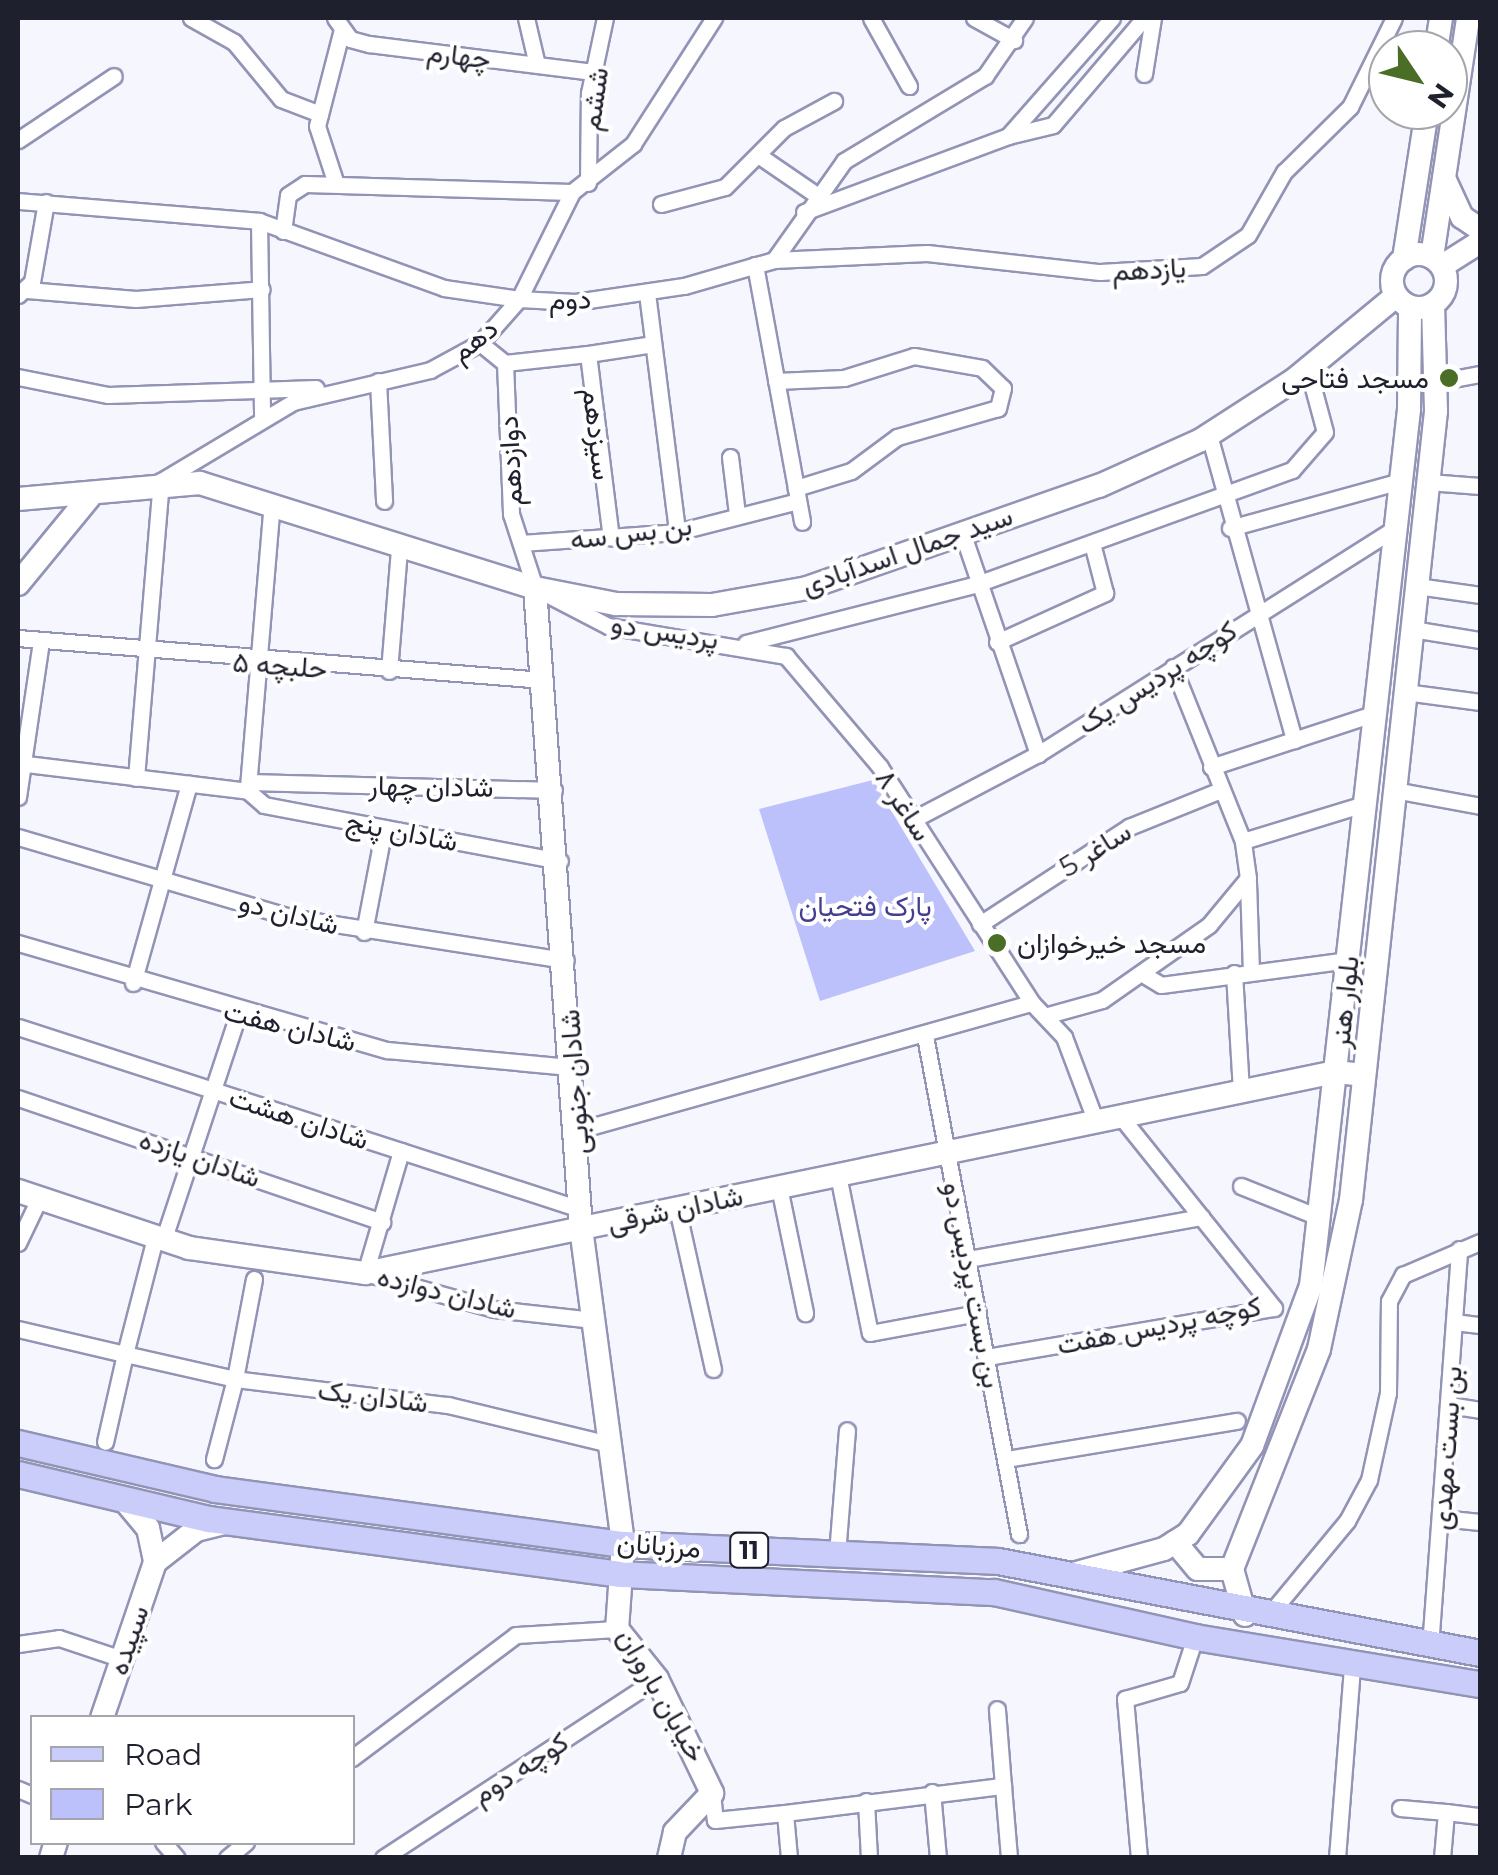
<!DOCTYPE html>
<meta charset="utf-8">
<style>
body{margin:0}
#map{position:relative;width:1498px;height:1875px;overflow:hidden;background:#f6f7fe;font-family:Montserrat,Vazirmatn,sans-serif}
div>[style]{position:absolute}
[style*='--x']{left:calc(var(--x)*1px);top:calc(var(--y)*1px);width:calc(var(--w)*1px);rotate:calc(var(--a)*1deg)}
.green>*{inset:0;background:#bcc0fb}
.roads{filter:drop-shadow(2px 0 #9294b5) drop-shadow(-2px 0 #9294b5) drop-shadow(0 2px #9294b5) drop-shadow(0 -2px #9294b5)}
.street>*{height:15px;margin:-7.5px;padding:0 7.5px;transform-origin:7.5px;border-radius:7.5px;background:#fff}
.secondary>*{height:22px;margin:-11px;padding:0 11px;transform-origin:11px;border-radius:11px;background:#fff}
.secondary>.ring{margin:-11px;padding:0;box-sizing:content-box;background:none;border:22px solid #fff;border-radius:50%}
.primary>*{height:25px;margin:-12.5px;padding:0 12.5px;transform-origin:12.5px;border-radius:12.5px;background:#caccf9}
.dots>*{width:28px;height:28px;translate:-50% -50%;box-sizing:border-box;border:5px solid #fff;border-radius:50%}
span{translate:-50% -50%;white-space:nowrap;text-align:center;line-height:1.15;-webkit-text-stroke:8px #fff;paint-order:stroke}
.shield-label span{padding:2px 8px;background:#fff;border:2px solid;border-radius:8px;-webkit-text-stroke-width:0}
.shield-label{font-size:25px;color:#1f202d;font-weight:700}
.street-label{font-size:28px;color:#1f202d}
.poi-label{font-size:28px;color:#1f202d}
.right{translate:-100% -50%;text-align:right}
.left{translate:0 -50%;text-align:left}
.park-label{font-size:28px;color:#433e90}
.frame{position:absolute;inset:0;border:20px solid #1f202d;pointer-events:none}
.legend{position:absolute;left:30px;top:1715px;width:325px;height:130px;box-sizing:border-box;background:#fff;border:2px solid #a5a6ab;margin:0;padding:12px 18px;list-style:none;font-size:30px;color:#1f202d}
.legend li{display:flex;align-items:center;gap:20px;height:50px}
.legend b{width:50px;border:2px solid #a5a6ab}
.north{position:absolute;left:1368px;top:30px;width:100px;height:100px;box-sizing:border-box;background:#fff;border:2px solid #a5a6ab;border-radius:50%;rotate:125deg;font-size:28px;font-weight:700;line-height:40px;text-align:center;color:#1f202d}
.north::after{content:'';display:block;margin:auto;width:35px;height:45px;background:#4a6e26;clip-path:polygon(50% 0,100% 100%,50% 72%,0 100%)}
</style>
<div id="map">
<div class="green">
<div style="clip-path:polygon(873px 780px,975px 951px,820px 1001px,759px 809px)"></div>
</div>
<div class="roads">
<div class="street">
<div style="--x:191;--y:18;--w:49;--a:29.2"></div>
<div style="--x:234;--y:42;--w:74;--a:50.5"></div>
<div style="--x:281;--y:99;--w:42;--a:21"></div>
<div style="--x:335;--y:18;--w:26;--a:54"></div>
<div style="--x:350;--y:39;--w:20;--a:15"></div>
<div style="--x:369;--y:44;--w:226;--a:7.1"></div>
<div style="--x:526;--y:18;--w:48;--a:76.8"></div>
<div style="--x:871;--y:18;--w:78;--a:60.8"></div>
<div style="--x:974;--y:18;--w:46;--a:28.8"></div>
<div style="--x:1144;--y:74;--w:57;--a:-80.9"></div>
<div style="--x:1008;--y:136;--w:46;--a:-13.7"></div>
<div style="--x:1053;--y:125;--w:140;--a:-49.6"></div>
<div style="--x:18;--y:140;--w:115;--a:-33.7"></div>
<div style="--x:761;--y:157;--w:65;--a:34.4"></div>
<div style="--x:588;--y:183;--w:90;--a:-89.4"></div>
<div style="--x:589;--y:93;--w:77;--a:-78"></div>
<div style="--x:336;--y:184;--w:61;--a:-108.1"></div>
<div style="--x:317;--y:126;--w:100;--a:-75.5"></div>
<div style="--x:18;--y:201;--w:242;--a:4.7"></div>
<div style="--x:259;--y:221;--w:197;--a:19.9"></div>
<div style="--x:444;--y:288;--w:76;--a:8.3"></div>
<div style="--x:519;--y:299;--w:56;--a:3.1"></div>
<div style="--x:575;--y:302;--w:110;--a:-8.4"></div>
<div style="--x:684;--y:286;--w:94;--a:-16.1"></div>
<div style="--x:774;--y:260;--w:121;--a:-54.7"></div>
<div style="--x:844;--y:161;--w:165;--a:-31.1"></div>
<div style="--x:985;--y:76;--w:70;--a:-55.4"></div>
<div style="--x:661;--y:204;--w:66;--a:-14.9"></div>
<div style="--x:725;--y:187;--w:83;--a:-45"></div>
<div style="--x:784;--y:128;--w:57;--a:-28.4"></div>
<div style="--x:804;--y:212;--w:218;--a:-20.4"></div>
<div style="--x:1008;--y:136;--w:157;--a:-48.6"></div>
<div style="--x:259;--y:221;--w:196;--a:89.1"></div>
<div style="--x:283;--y:231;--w:36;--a:-82"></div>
<div style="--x:288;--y:195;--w:20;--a:-33"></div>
<div style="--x:305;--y:184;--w:267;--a:1.7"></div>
<div style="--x:774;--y:260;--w:153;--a:-2.6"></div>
<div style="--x:927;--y:253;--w:174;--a:6.3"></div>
<div style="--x:1100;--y:272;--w:102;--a:-3.4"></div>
<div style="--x:1202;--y:266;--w:55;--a:-34"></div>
<div style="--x:1248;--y:235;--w:73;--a:-60.3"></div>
<div style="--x:1284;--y:172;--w:93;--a:-44.6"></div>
<div style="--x:1350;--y:107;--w:99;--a:-63.7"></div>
<div style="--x:755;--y:265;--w:261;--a:79.6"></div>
<div style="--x:27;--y:290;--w:109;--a:4.7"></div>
<div style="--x:136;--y:299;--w:126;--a:-4.5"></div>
<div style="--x:647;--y:293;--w:241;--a:82.8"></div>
<div style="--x:18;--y:295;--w:19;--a:-43"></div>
<div style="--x:32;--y:282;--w:81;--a:-80.1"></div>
<div style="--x:480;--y:343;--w:32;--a:39"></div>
<div style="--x:505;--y:363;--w:151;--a:87.7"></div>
<div style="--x:511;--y:514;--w:78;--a:72"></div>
<div style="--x:535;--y:588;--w:82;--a:27.5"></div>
<div style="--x:608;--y:626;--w:181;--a:9.6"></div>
<div style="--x:786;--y:656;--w:145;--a:49.7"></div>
<div style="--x:880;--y:767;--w:281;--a:57.2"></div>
<div style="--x:1032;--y:1003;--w:47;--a:46.7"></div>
<div style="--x:1064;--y:1037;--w:91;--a:69.4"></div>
<div style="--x:588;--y:354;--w:66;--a:-8.7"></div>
<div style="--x:505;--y:363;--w:83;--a:-6.2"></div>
<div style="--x:588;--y:354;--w:185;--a:82.9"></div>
<div style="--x:18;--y:377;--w:92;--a:11.3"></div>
<div style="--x:108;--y:395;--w:208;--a:-1.9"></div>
<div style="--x:378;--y:381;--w:120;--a:87.1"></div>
<div style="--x:776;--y:381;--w:68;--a:-2.5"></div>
<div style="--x:844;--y:378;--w:73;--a:-17.4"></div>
<div style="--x:914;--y:356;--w:69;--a:10"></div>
<div style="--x:982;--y:368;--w:29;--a:44"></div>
<div style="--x:1003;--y:388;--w:21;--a:104"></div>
<div style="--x:998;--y:408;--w:105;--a:164"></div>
<div style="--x:897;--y:437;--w:57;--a:143.5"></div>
<div style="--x:851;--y:471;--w:58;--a:162.8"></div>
<div style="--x:1437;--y:382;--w:44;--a:-10.5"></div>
<div style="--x:1209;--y:435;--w:317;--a:74.4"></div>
<div style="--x:730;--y:457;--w:57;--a:83"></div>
<div style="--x:1428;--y:482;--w:52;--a:4.4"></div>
<div style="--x:1230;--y:528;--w:177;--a:-15.4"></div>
<div style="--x:962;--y:532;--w:235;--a:71.1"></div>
<div style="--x:521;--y:543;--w:156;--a:-4"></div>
<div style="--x:677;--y:532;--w:125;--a:-14.4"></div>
<div style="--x:1417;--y:586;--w:64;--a:8.1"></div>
<div style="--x:1412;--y:629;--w:69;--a:9.2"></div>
<div style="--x:18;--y:638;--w:528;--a:4.57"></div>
<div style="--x:997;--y:642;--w:119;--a:-24.4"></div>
<div style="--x:1105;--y:593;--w:48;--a:-104.6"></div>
<div style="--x:746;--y:643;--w:238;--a:-14.3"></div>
<div style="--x:977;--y:584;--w:335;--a:-19.9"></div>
<div style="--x:1292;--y:470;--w:50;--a:-49"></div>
<div style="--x:1325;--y:432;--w:65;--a:-105.1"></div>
<div style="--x:1173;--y:667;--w:188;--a:68.1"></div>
<div style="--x:1243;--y:841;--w:127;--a:-17"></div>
<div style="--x:389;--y:671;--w:121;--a:-85.3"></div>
<div style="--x:1405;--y:692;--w:76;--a:7.6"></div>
<div style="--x:18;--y:763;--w:232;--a:6.9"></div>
<div style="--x:1211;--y:767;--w:174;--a:-18.1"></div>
<div style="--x:136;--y:778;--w:298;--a:-85.2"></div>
<div style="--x:161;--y:481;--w:154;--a:-30.9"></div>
<div style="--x:293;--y:402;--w:141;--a:-13.1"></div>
<div style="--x:430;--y:370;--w:57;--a:-28.4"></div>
<div style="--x:480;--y:343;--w:59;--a:-48.4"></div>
<div style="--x:519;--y:299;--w:119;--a:-63.6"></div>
<div style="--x:572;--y:192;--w:78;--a:-38.2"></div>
<div style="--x:633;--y:144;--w:150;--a:-57.3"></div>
<div style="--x:249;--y:782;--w:305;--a:1.5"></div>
<div style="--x:248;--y:787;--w:285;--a:-85.2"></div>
<div style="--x:1394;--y:790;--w:87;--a:10.5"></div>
<div style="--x:248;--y:791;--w:21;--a:41"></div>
<div style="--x:264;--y:805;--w:301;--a:10.7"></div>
<div style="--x:18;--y:797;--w:157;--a:-81.6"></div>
<div style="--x:914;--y:819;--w:140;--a:-27.7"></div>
<div style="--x:1038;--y:754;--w:423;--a:-32.3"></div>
<div style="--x:18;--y:837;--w:284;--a:16.4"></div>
<div style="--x:290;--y:917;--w:279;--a:8.9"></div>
<div style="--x:1248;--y:882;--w:89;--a:88.1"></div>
<div style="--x:980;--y:924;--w:178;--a:-33.1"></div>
<div style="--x:1129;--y:827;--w:96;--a:-22"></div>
<div style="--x:364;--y:932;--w:106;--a:-79.1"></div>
<div style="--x:18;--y:943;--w:384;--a:16.2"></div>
<div style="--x:387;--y:1050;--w:186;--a:5.3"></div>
<div style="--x:1234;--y:973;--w:119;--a:86.6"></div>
<div style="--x:1146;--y:976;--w:17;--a:31"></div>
<div style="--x:1161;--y:985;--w:189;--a:-7.6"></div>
<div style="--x:133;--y:983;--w:207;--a:-74.3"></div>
<div style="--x:1048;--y:1015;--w:56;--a:-15.5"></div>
<div style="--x:1102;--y:1000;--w:131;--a:-35"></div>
<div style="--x:1209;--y:925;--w:61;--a:-50.3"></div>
<div style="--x:1248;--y:878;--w:37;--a:-98"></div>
<div style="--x:18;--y:1027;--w:591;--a:17.94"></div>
<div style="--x:925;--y:1036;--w:507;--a:79.31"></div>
<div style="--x:18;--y:1098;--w:385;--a:18.8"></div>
<div style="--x:579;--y:1130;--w:470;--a:-15.7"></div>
<div style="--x:401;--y:1151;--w:127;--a:106.4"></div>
<div style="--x:365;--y:1273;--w:134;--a:15.6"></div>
<div style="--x:494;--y:1309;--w:100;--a:6.3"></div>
<div style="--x:838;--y:1175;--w:161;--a:78.6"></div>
<div style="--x:870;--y:1333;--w:110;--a:-10.5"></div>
<div style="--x:1241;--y:1186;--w:86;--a:21.8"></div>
<div style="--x:779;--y:1187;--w:129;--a:78.3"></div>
<div style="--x:677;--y:1208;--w:165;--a:77.4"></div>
<div style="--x:155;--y:1238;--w:120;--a:104.5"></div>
<div style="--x:125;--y:1354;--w:113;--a:12.8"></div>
<div style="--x:235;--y:1379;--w:83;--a:104.7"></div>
<div style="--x:163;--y:1241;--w:239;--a:-71.7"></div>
<div style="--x:18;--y:1243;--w:49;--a:-64.5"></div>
<div style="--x:968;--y:1259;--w:237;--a:-10.2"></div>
<div style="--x:254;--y:1279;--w:102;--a:100.8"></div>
<div style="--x:235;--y:1379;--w:215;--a:7"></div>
<div style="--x:448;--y:1405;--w:166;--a:13.6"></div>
<div style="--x:1454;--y:1322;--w:26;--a:7"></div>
<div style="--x:18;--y:1329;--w:110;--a:13.2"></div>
<div style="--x:125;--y:1354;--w:90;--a:102.8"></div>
<div style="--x:987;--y:1357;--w:291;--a:-9.7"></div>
<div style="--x:1274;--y:1308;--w:246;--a:-128.7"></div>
<div style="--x:1449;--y:1405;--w:31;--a:9"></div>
<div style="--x:1007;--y:1459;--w:233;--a:-9.4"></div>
<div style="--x:1441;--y:1518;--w:39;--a:6"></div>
<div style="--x:837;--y:1554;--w:124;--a:-85.4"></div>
<div style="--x:1268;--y:1616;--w:124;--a:-50.3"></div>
<div style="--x:1347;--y:1521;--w:47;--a:-61.8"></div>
<div style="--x:1369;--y:1480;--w:89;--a:-77.7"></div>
<div style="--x:1388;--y:1393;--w:92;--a:-89.4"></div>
<div style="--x:1389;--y:1301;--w:30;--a:-62"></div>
<div style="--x:1403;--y:1275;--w:84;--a:-23.2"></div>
<div style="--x:18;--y:1644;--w:41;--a:-8.3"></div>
<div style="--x:59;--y:1638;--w:66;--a:18.4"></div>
<div style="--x:1430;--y:1647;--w:399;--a:-85.8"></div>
<div style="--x:352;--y:1758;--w:205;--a:-36.9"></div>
<div style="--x:516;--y:1635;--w:101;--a:-3.4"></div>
<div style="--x:1003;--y:1786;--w:72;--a:85.2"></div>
<div style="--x:18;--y:1789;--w:15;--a:23"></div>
<div style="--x:932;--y:1792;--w:66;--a:84.8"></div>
<div style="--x:712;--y:1793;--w:27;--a:84"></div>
<div style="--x:715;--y:1820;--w:70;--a:-5.7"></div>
<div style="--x:866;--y:1801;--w:57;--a:87"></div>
<div style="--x:1400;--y:1808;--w:46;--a:5"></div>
<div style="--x:163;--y:1842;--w:21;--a:49"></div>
<div style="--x:227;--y:1858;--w:25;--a:-40"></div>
<div style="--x:383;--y:1858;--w:327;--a:-33.2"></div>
<div style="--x:789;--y:1858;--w:45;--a:-95.1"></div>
<div style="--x:785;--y:1813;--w:220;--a:-7.1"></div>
<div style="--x:1003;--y:1786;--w:77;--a:-94.5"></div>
<div style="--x:1139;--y:1858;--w:160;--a:-95"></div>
<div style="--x:1125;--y:1699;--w:57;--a:-16.2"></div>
<div style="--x:1180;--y:1683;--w:48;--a:-71.9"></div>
<div style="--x:1337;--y:1858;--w:193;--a:-85.5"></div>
<div style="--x:1442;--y:1858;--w:46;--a:-85"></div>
<div style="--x:1446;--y:1812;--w:34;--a:7"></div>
</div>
<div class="secondary">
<div style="--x:1436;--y:50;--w:32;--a:-81"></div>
<div style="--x:1444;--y:178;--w:43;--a:65.2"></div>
<div style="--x:1462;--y:217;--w:22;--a:34"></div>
<div class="ring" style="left:1392px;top:254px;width:32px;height:32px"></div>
<div style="--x:1432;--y:257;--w:242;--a:-81.4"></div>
<div style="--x:1404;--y:259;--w:151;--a:-81.2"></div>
<div style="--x:1442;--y:266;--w:45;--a:-32.3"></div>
<div style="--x:18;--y:499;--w:183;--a:-5"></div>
<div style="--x:200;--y:483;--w:351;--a:17.4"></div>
<div style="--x:535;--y:588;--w:83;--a:11.2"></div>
<div style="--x:616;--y:604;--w:96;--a:0.6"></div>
<div style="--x:712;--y:605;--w:97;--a:-10.1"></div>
<div style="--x:807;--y:588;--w:309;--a:-19.3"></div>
<div style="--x:1099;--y:486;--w:112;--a:-24.3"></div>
<div style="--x:1201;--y:440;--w:111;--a:-32.8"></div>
<div style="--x:1294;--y:380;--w:132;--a:-39.5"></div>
<div style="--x:18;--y:584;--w:117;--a:-50.6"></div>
<div style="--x:535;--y:588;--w:642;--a:85.89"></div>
<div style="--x:581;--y:1228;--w:319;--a:82.4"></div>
<div style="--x:623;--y:1544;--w:85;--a:94"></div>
<div style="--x:617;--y:1629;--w:64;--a:51.3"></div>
<div style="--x:657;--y:1679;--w:127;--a:64.2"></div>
<div style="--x:712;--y:1793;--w:54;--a:133.5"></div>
<div style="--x:675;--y:1832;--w:27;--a:103"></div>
<div style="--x:18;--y:1191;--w:180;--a:18.4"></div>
<div style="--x:189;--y:1248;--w:178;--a:8.1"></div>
<div style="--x:365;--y:1273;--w:992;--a:-11.7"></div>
<div style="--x:1336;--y:1072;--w:27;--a:6"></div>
<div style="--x:125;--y:1501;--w:35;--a:50"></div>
<div style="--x:148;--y:1528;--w:35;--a:78"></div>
<div style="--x:1175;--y:1542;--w:35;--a:50"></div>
<div style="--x:1198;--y:1569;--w:34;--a:0"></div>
<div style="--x:1069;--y:1575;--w:98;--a:-15.3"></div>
<div style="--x:1164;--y:1549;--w:28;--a:-32"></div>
<div style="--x:1188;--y:1534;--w:109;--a:-54"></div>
<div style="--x:1252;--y:1446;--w:171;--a:-69.8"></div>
<div style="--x:1311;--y:1286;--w:882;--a:-83.62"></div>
<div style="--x:1409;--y:409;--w:102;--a:-89.4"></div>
<div style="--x:1245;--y:1615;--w:48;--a:-105.8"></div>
<div style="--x:1232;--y:1569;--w:237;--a:-68.4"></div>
<div style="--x:1319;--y:1349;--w:152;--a:-77.9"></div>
<div style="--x:1351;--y:1200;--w:794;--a:-83.85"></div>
<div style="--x:1436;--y:411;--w:106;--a:-91.6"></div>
<div style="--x:102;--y:1718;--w:165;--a:-71.2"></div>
<div style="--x:155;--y:1562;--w:52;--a:-38"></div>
<div style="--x:196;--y:1530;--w:30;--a:-14"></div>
<div style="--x:51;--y:1858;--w:17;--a:-73"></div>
</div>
<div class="primary">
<div style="--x:18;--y:1443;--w:202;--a:13.1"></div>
<div style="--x:215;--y:1489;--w:412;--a:7.7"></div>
<div style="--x:623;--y:1544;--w:375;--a:2.6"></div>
<div style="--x:998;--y:1561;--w:491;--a:10.8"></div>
<div style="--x:18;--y:1474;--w:196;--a:13.3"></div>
<div style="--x:209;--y:1519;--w:415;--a:7.6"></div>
<div style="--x:620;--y:1574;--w:374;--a:2.8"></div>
<div style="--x:994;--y:1592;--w:206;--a:12.6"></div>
<div style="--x:1195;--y:1637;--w:289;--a:9.4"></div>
</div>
</div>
<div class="dots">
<div style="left:1449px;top:378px;background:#4a6e26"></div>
<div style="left:997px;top:943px;background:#4a6e26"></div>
</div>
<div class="shield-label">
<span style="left:749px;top:1550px">11</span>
</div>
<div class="street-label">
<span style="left:459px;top:55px;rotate:7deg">چهارم</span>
<span style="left:594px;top:99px;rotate:-82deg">ششم</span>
<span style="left:1149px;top:269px;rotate:-3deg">یازدهم</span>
<span style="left:570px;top:299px;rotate:-1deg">دوم</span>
<span style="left:474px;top:340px;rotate:-38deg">دهم</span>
<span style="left:598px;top:434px;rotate:83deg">سیزدهم</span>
<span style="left:510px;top:461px;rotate:-93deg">دوازدهم</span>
<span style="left:631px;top:532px;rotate:-7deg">بن بس سه</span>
<span style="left:907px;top:550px;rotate:-19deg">سید جمال اسدآبادی</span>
<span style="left:665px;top:631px;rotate:9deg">پردیس دو</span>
<span style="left:280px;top:665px;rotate:4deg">حلبچه ۵</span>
<span style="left:1157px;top:677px;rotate:-33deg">کوچه پردیس یک</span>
<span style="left:431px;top:786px;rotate:1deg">شادان چهار</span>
<span style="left:904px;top:805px;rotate:57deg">ساغر ٨</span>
<span style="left:402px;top:831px;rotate:11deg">شادان پنج</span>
<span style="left:1095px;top:849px;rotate:-32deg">ساغر 5</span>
<span style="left:289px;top:913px;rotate:14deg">شادان دو</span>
<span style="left:1344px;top:1002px;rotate:-84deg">بلوار هنر</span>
<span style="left:290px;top:1026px;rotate:14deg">شادان هفت</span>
<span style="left:574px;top:1082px;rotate:-94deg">شادان جنوبی</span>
<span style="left:299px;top:1118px;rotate:18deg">شادان هشت</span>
<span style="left:200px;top:1158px;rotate:19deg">شادان یازده</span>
<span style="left:675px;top:1209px;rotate:-12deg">شادان شرقی</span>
<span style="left:973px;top:1285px;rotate:79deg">بن بست پردیس دو</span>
<span style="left:447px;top:1292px;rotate:14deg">شادان دوازده</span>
<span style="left:1159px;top:1325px;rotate:-11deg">کوچه پردیس هفت</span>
<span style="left:373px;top:1396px;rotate:7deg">شادان یک</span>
<span style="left:1446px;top:1448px;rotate:-86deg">بن بست مهدی</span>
<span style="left:659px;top:1545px;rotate:4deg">مرزبانان</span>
<span style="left:128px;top:1640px;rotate:-71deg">سپیده</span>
<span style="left:662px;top:1695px;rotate:60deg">خیابان باروران</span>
<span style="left:520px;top:1768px;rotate:-33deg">کوچه دوم</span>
</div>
<div class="poi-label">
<span class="right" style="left:1429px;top:378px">مسجد فتاحی</span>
<span class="left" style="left:1017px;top:943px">مسجد خیرخوازان</span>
</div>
<div class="park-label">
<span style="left:865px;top:906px">پارک فتحیان</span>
</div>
<div class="frame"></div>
<ul class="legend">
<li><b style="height:12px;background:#caccf9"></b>Road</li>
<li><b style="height:28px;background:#bcc0fb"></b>Park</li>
</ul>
<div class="north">N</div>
</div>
